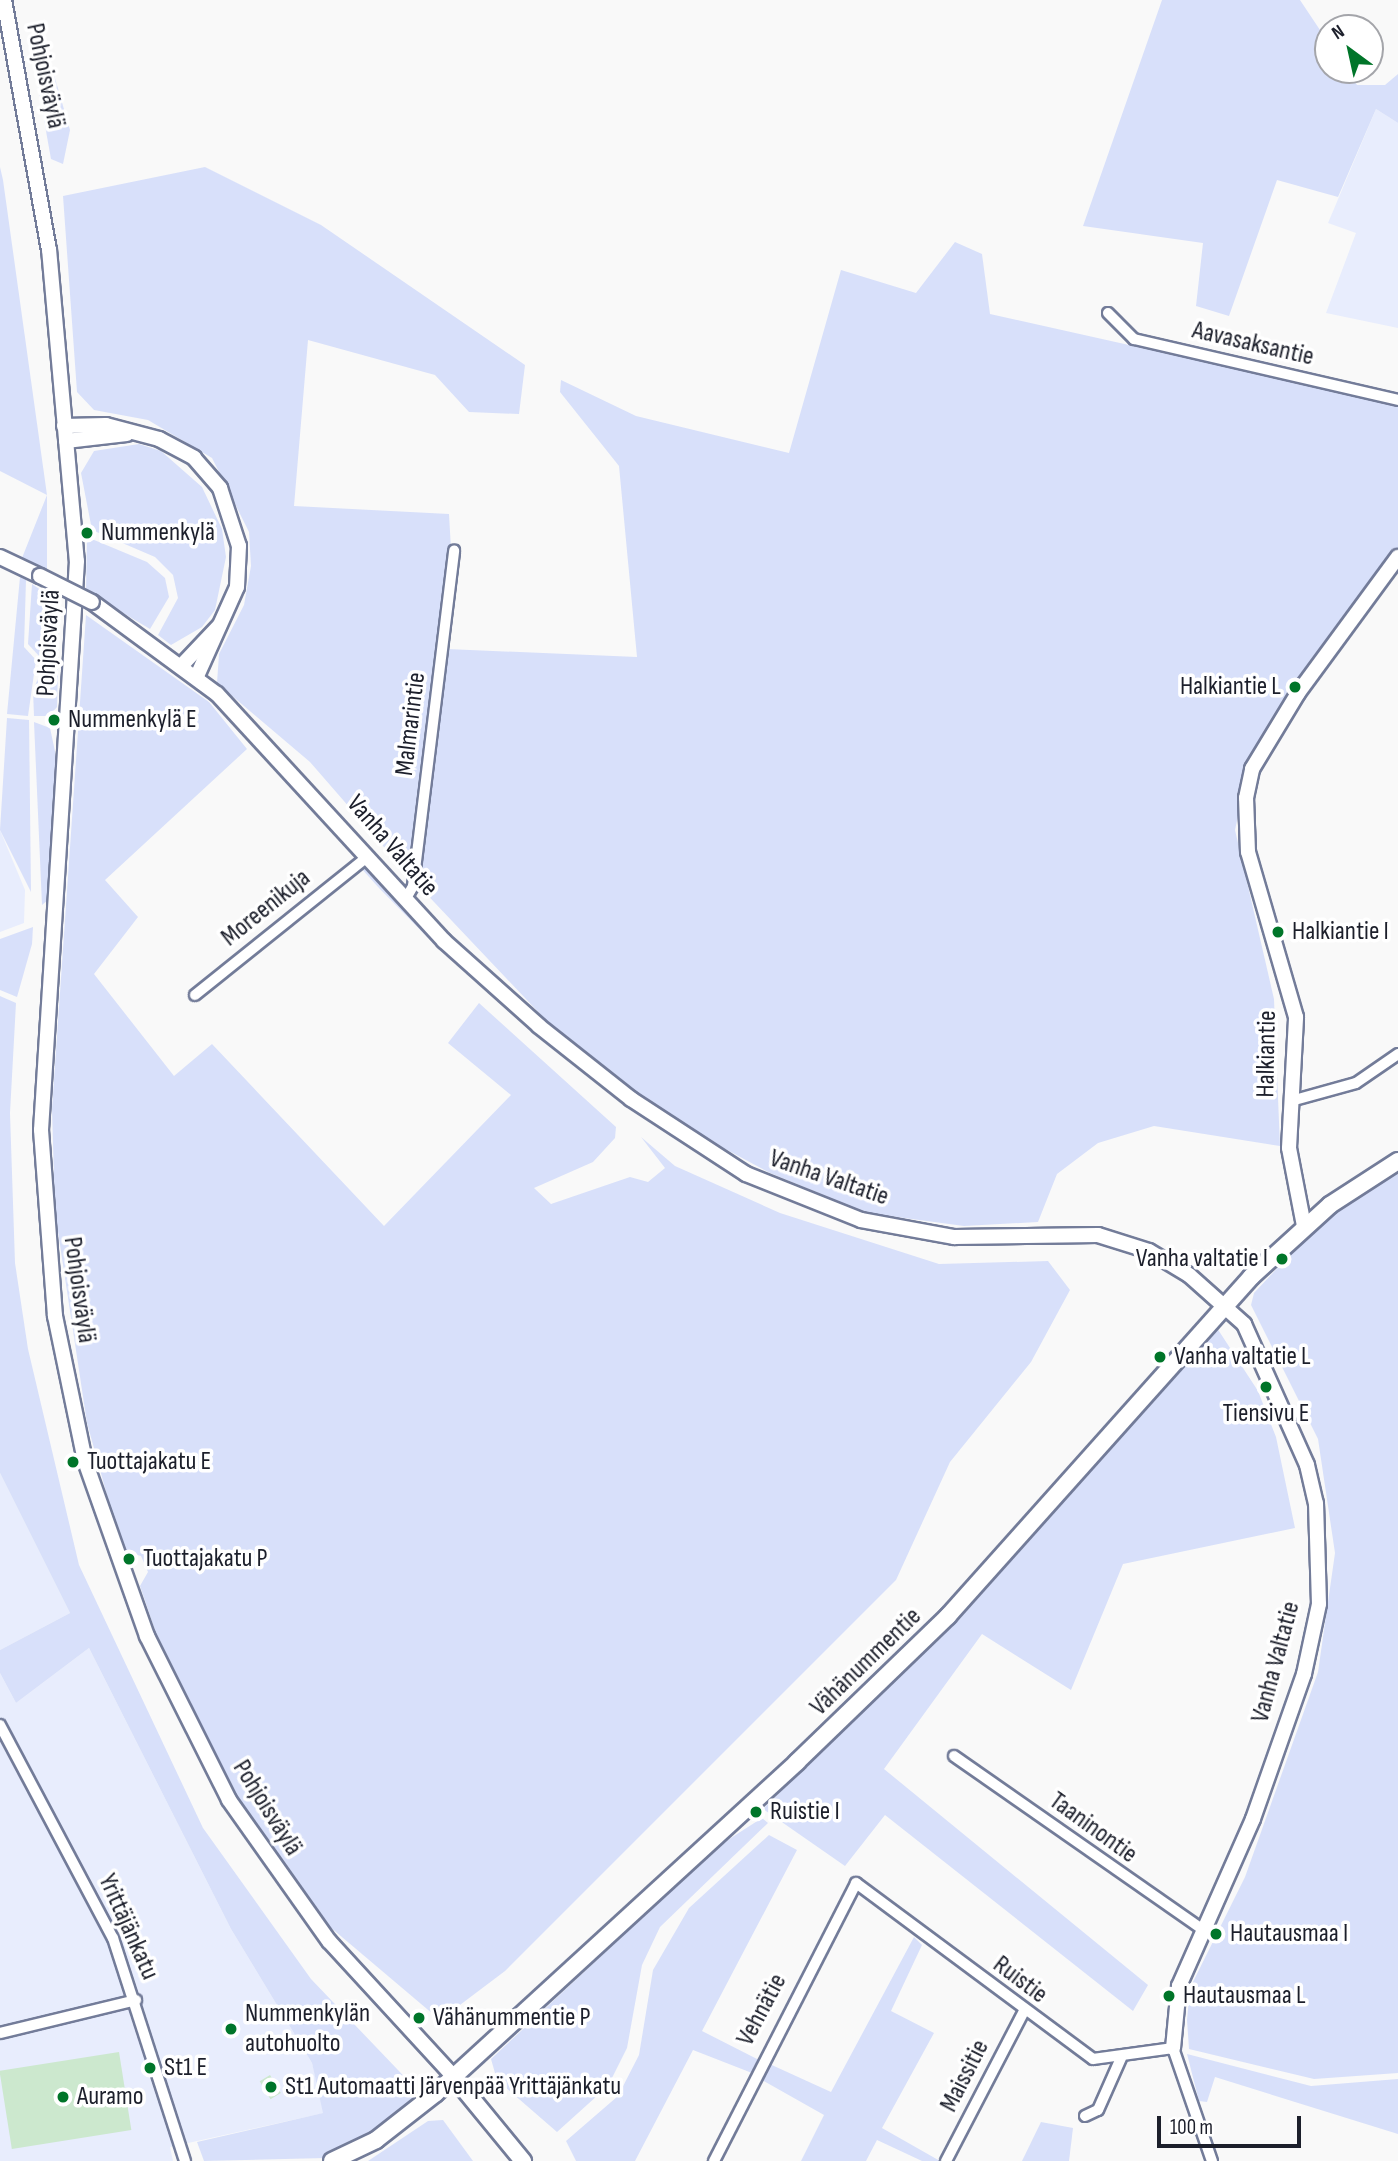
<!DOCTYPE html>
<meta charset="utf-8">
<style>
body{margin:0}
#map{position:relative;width:1398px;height:2161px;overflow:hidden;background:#f9f9f9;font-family:"Sofia Sans Condensed",sans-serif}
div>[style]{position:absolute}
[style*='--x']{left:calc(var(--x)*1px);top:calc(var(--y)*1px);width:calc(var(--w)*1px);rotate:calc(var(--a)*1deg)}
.built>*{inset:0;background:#e8edfd}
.green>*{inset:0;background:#d8e0fa}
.building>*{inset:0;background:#cce8ce;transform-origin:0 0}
.roads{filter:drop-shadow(2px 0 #737c99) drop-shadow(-2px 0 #737c99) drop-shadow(0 2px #737c99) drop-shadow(0 -2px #737c99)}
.minor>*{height:10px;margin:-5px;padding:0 5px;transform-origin:5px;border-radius:5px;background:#fff}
.tertiary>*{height:14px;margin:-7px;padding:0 7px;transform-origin:7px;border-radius:7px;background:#fff}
.secondary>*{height:16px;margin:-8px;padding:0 8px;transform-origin:8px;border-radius:8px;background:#fff}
.bridges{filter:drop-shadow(2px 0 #737c99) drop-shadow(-2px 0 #737c99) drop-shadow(0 2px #737c99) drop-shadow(0 -2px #737c99)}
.tertiary-bridge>*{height:14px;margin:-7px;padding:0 7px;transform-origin:7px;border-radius:7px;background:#fff}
.dots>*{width:19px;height:19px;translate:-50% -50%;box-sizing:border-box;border:4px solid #fff;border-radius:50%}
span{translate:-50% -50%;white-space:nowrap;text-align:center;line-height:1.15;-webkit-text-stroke:7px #fff;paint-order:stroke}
.street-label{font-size:26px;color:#1c1f2b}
.poi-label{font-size:26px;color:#1c1f2b}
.left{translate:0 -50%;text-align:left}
.right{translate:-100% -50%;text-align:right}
.north{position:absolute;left:1314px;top:14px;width:70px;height:70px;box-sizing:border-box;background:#fff;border:2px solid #a4a5aa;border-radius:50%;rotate:327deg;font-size:19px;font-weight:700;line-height:28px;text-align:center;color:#1c1f2b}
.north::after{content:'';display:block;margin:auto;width:24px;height:32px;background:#007529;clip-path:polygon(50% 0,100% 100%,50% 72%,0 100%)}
.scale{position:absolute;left:1157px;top:2116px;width:144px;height:32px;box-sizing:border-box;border:4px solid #1c1f2b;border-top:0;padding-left:9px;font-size:21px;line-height:24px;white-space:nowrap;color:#1c1f2b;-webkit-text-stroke:5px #fff;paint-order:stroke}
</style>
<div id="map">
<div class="built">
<div style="clip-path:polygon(1376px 109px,1398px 123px,1398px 328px,1326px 313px,1356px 233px,1328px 223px)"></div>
<div style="clip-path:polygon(0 830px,25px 890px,24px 923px,0 932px)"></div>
<div style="clip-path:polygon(0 1473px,70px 1613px,0 1650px)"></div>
<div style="clip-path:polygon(89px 1648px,231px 1929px,312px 2063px,324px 2113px,170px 2147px,173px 2161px,0 2161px,0 1673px,16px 1703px)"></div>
</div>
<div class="green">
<div style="clip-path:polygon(1162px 0,1300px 0,1328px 42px,1328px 70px,1347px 70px,1357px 85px,1385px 85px,1398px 74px,1398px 123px,1376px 109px,1338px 197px,1277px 180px,1229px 316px,1196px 306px,1203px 243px,1083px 226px)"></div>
<div style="clip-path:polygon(48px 54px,70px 130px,63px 164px,51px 159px,36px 75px)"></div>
<div style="clip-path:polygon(0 167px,3px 180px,47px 495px,47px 571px,22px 558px,47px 495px,0 471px)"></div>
<div style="clip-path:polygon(205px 167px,321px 225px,525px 365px,519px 414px,469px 412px,435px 375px,308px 340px,294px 506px,449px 514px,451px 549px,410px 877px,310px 762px,217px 683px,219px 654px,244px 605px,251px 566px,249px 532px,212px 458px,148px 420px,94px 410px,77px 392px,63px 196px)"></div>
<div style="clip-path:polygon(955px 242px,982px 254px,990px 314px,1398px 405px,1398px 551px,1291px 690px,1248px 769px,1235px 830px,1274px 999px,1280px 1146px,1154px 1126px,1098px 1143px,1057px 1174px,1038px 1222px,964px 1226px,867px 1213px,770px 1173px,664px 1116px,560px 1035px,417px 884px,447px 649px,637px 657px,619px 466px,560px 392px,561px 380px,636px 416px,789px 453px,841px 270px,916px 293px)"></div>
<div style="clip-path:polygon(139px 444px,161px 451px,202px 487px,222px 529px,226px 557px,215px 610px,202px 627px,171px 645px,158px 635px,178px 598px,173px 575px,155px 557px,92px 530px,81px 473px,94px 451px)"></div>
<div style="clip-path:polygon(87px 537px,147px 562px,165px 578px,169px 597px,150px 629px,86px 591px)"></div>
<div style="clip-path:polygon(20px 577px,26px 580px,24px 647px,36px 660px,28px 716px,7px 714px)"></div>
<div style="clip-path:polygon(32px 584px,60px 603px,39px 656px,28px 644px)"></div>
<div style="clip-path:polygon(86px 615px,209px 702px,247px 749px,105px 880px,138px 917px,94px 974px,174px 1076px,212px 1044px,384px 1226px,511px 1095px,448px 1043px,479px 1003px,616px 1127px,615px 1138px,593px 1162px,534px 1188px,551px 1204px,630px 1177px,648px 1182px,665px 1168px,641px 1137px,675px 1166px,780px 1213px,939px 1264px,1048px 1261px,1070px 1290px,1031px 1362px,950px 1462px,896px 1580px,505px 1971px,440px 2020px,323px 1921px,236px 1797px,169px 1672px,140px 1586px,148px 1572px,141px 1556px,126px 1552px,120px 1542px,87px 1423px,55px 1212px,52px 1109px)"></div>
<div style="clip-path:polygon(59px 632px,57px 707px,49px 716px,34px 716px,33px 690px)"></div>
<div style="clip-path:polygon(7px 718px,29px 720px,31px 892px,0 830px)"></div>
<div style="clip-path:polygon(34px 722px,50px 728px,56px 756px,48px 900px,42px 905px)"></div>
<div style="clip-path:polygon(361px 868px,369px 868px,433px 943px,379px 888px)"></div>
<div style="clip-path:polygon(33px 927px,32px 944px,17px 997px,0 990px,0 939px)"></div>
<div style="clip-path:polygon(0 996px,16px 1003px,10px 1113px,15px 1263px,28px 1349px,79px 1565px,203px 1828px,311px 1979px,419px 2092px,375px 2133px,326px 2158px,204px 2161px,197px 2142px,323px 2113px,312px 2063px,231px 1929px,89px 1648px,16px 1703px,0 1673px,0 1650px,70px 1613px,0 1473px)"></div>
<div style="clip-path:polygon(1398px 1168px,1398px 2073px,1314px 2079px,1189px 2049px,1187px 2020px,1190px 1988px,1245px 1877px,1318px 1672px,1335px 1553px,1318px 1439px,1251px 1305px,1254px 1293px,1314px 1229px)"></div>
<div style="clip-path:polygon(1217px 1328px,1258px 1391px,1276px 1437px,1295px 1528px,1123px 1564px,1071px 1690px,982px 1634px,884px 1769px,1148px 1985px,1133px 2011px,885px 1815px,845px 1866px,763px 1809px,983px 1590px)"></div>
<div style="clip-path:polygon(762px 1818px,768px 1823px,660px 1927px,642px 1965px,627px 2048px,608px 2086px,557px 2132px,497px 2080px,491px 2059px,720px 1845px)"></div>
<div style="clip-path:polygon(769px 1835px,797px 1850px,702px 2031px,759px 2060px,752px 2073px,693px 2050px,635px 2161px,576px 2161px,566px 2141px,618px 2096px,639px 2055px,653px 1970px,689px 1908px)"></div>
<div style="clip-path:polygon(914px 1937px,922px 1945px,891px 2011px,934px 2033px,882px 2128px,940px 2161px,922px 2161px,877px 2140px,866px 2161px,801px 2161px,824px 2115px,755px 2076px,763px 2061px,831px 2092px)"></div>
<div style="clip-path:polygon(1187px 2054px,1311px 2086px,1398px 2079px,1398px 2134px,1215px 2077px,1207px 2102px,1199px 2101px)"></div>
<div style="clip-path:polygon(443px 2120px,473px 2161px,368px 2161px,428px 2121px)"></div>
<div style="clip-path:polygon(1041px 2122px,1073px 2128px,1069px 2161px,1022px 2161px)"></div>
</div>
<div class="building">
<div style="left:119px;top:2052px;width:79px;height:121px;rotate:81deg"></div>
<div style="left:270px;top:2075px;width:21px;height:12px;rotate:59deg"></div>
</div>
<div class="roads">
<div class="minor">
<div style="--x:1108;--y:313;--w:37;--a:45"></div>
<div style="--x:1134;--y:339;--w:271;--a:13"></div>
<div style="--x:405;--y:900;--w:16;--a:-60"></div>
<div style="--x:413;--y:886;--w:338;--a:-83"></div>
<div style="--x:195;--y:995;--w:221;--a:-38.7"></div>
<div style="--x:1291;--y:1101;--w:67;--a:-15.5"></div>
<div style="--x:1356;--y:1083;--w:51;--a:-34.6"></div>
<div style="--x:0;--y:1725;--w:241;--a:62.1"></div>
<div style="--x:113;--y:1938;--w:234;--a:72.1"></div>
<div style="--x:954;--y:1756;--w:310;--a:34.9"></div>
<div style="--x:0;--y:2033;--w:140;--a:-13.6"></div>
<div style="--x:1085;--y:2116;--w:14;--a:-25"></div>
<div style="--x:1098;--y:2110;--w:57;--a:-66.1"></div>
<div style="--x:714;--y:2161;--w:312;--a:-62.9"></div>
<div style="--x:856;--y:1883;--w:295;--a:36.6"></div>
<div style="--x:1093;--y:2059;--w:81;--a:-7.8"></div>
<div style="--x:1173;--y:2048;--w:120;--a:71"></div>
<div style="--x:946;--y:2161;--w:169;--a:-62.5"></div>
</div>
<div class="tertiary">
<div style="--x:4;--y:0;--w:253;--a:79.8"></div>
<div style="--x:49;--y:249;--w:313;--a:84.9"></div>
<div style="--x:77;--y:561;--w:570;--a:93.62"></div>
<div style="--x:41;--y:1130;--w:187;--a:85.7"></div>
<div style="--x:55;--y:1316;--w:148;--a:78.3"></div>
<div style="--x:85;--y:1461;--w:186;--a:70.5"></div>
<div style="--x:147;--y:1636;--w:183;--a:63.4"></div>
<div style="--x:229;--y:1800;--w:173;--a:54.7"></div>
<div style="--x:329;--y:1941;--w:185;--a:47.4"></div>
<div style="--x:64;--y:426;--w:42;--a:-1.4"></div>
<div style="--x:106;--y:425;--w:55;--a:14.8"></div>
<div style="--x:159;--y:439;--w:40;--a:28"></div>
<div style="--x:194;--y:458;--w:40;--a:49"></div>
<div style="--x:220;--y:488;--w:61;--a:71.9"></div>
<div style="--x:239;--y:546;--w:41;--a:92.8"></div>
<div style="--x:237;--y:587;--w:98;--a:114.2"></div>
<div style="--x:66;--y:441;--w:61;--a:-6.5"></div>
<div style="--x:0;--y:557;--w:44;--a:25.4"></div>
<div style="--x:92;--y:602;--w:155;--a:36.4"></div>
<div style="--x:217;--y:694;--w:335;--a:47.4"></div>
<div style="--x:444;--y:941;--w:127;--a:41.8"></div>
<div style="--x:539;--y:1026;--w:117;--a:38.4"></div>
<div style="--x:631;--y:1099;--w:137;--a:33.1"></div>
<div style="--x:746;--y:1174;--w:124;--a:21.8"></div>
<div style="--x:861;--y:1220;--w:95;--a:10.4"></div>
<div style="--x:954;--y:1237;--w:144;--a:-0.8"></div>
<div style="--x:1098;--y:1235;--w:53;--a:17.4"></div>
<div style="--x:1149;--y:1251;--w:47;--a:31"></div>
<div style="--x:1189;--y:1275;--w:74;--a:41.7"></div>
<div style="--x:1244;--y:1324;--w:154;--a:65.9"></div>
<div style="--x:1307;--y:1465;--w:39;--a:77"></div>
<div style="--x:1316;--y:1503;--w:101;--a:88.3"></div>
<div style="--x:1319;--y:1604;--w:72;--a:102.1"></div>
<div style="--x:1304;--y:1674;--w:154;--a:109.4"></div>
<div style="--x:1253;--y:1819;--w:183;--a:113.9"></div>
<div style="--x:1179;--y:1986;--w:62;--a:95.5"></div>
<div style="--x:182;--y:665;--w:54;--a:-46.5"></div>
<div style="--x:1304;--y:1226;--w:79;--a:-100.9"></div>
<div style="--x:1289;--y:1148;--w:131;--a:-86.9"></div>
<div style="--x:1296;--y:1017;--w:172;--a:-106.2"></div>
<div style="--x:1248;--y:852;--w:54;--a:-92.1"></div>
<div style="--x:1246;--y:798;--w:30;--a:-78"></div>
<div style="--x:1252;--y:769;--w:89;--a:-58.8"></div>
<div style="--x:1298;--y:693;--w:169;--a:-53.7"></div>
</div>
<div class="secondary">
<div style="--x:454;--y:2077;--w:109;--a:50.6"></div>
<div style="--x:332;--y:2161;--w:49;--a:-25.5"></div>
<div style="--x:376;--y:2140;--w:76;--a:-38.1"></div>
<div style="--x:436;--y:2093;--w:490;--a:-42.5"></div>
<div style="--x:797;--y:1762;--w:210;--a:-44"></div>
<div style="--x:948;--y:1616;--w:455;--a:-48.2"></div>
<div style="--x:1251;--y:1277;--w:107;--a:-42.3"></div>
<div style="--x:1330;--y:1205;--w:81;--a:-32.9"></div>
</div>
</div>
<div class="bridges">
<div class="tertiary-bridge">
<div style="--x:40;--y:576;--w:58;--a:26.6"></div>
</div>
</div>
<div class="dots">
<div style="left:87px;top:533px;background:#007529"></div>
<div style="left:1295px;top:687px;background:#007529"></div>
<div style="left:54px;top:720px;background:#007529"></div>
<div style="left:1278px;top:932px;background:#007529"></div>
<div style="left:1282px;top:1259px;background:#007529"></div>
<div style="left:1160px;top:1357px;background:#007529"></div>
<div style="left:1266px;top:1387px;background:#007529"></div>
<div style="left:73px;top:1462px;background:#007529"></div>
<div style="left:129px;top:1559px;background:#007529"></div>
<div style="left:756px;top:1812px;background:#007529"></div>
<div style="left:1216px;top:1934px;background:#007529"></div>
<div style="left:1169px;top:1996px;background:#007529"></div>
<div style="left:419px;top:2018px;background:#007529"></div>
<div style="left:231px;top:2029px;background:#007529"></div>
<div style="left:150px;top:2068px;background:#007529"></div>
<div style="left:271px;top:2087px;background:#007529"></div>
<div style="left:63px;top:2097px;background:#007529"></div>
</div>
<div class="street-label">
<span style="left:45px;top:76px;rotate:78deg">Pohjoisväylä</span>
<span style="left:1253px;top:344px;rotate:13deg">Aavasaksantie</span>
<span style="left:49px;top:643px;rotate:-87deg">Pohjoisväylä</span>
<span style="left:411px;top:724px;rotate:-83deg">Malmarintie</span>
<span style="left:392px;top:846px;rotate:49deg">Vanha Valtatie</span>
<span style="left:266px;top:908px;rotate:-39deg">Moreenikuja</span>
<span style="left:1267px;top:1054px;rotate:-89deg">Halkiantie</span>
<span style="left:829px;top:1178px;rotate:19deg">Vanha Valtatie</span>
<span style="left:79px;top:1290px;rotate:82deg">Pohjoisväylä</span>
<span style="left:866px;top:1662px;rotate:-44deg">Vähänummentie</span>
<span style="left:1276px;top:1662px;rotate:-75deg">Vanha Valtatie</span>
<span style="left:267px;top:1808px;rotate:58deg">Pohjoisväylä</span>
<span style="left:1093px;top:1828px;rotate:36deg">Taaninontie</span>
<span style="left:128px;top:1927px;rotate:66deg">Yrittäjänkatu</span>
<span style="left:1020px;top:1980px;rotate:37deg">Ruistie</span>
<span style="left:762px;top:2010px;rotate:-62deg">Vehnätie</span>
<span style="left:965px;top:2076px;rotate:-63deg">Maissitie</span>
</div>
<div class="poi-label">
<span class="left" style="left:101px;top:533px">Nummenkylä</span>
<span class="right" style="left:1281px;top:687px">Halkiantie L</span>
<span class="left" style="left:68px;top:720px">Nummenkylä E</span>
<span class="left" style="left:1292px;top:932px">Halkiantie I</span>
<span class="right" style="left:1268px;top:1259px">Vanha valtatie I</span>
<span class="left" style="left:1174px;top:1357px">Vanha valtatie L</span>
<span style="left:1266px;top:1414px">Tiensivu E</span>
<span class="left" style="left:87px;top:1462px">Tuottajakatu E</span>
<span class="left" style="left:143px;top:1559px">Tuottajakatu P</span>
<span class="left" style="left:770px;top:1812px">Ruistie I</span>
<span class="left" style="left:1230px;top:1934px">Hautausmaa I</span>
<span class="left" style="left:1183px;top:1996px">Hautausmaa L</span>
<span class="left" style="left:245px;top:2029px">Nummenkylän<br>autohuolto</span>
<span class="left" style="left:433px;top:2018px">Vähänummentie P</span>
<span class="left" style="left:164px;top:2068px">St1 E</span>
<span class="left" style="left:285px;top:2087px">St1 Automaatti Järvenpää Yrittäjänkatu</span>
<span class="left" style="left:77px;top:2097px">Auramo</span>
</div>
<div class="north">N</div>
<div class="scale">100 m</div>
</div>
